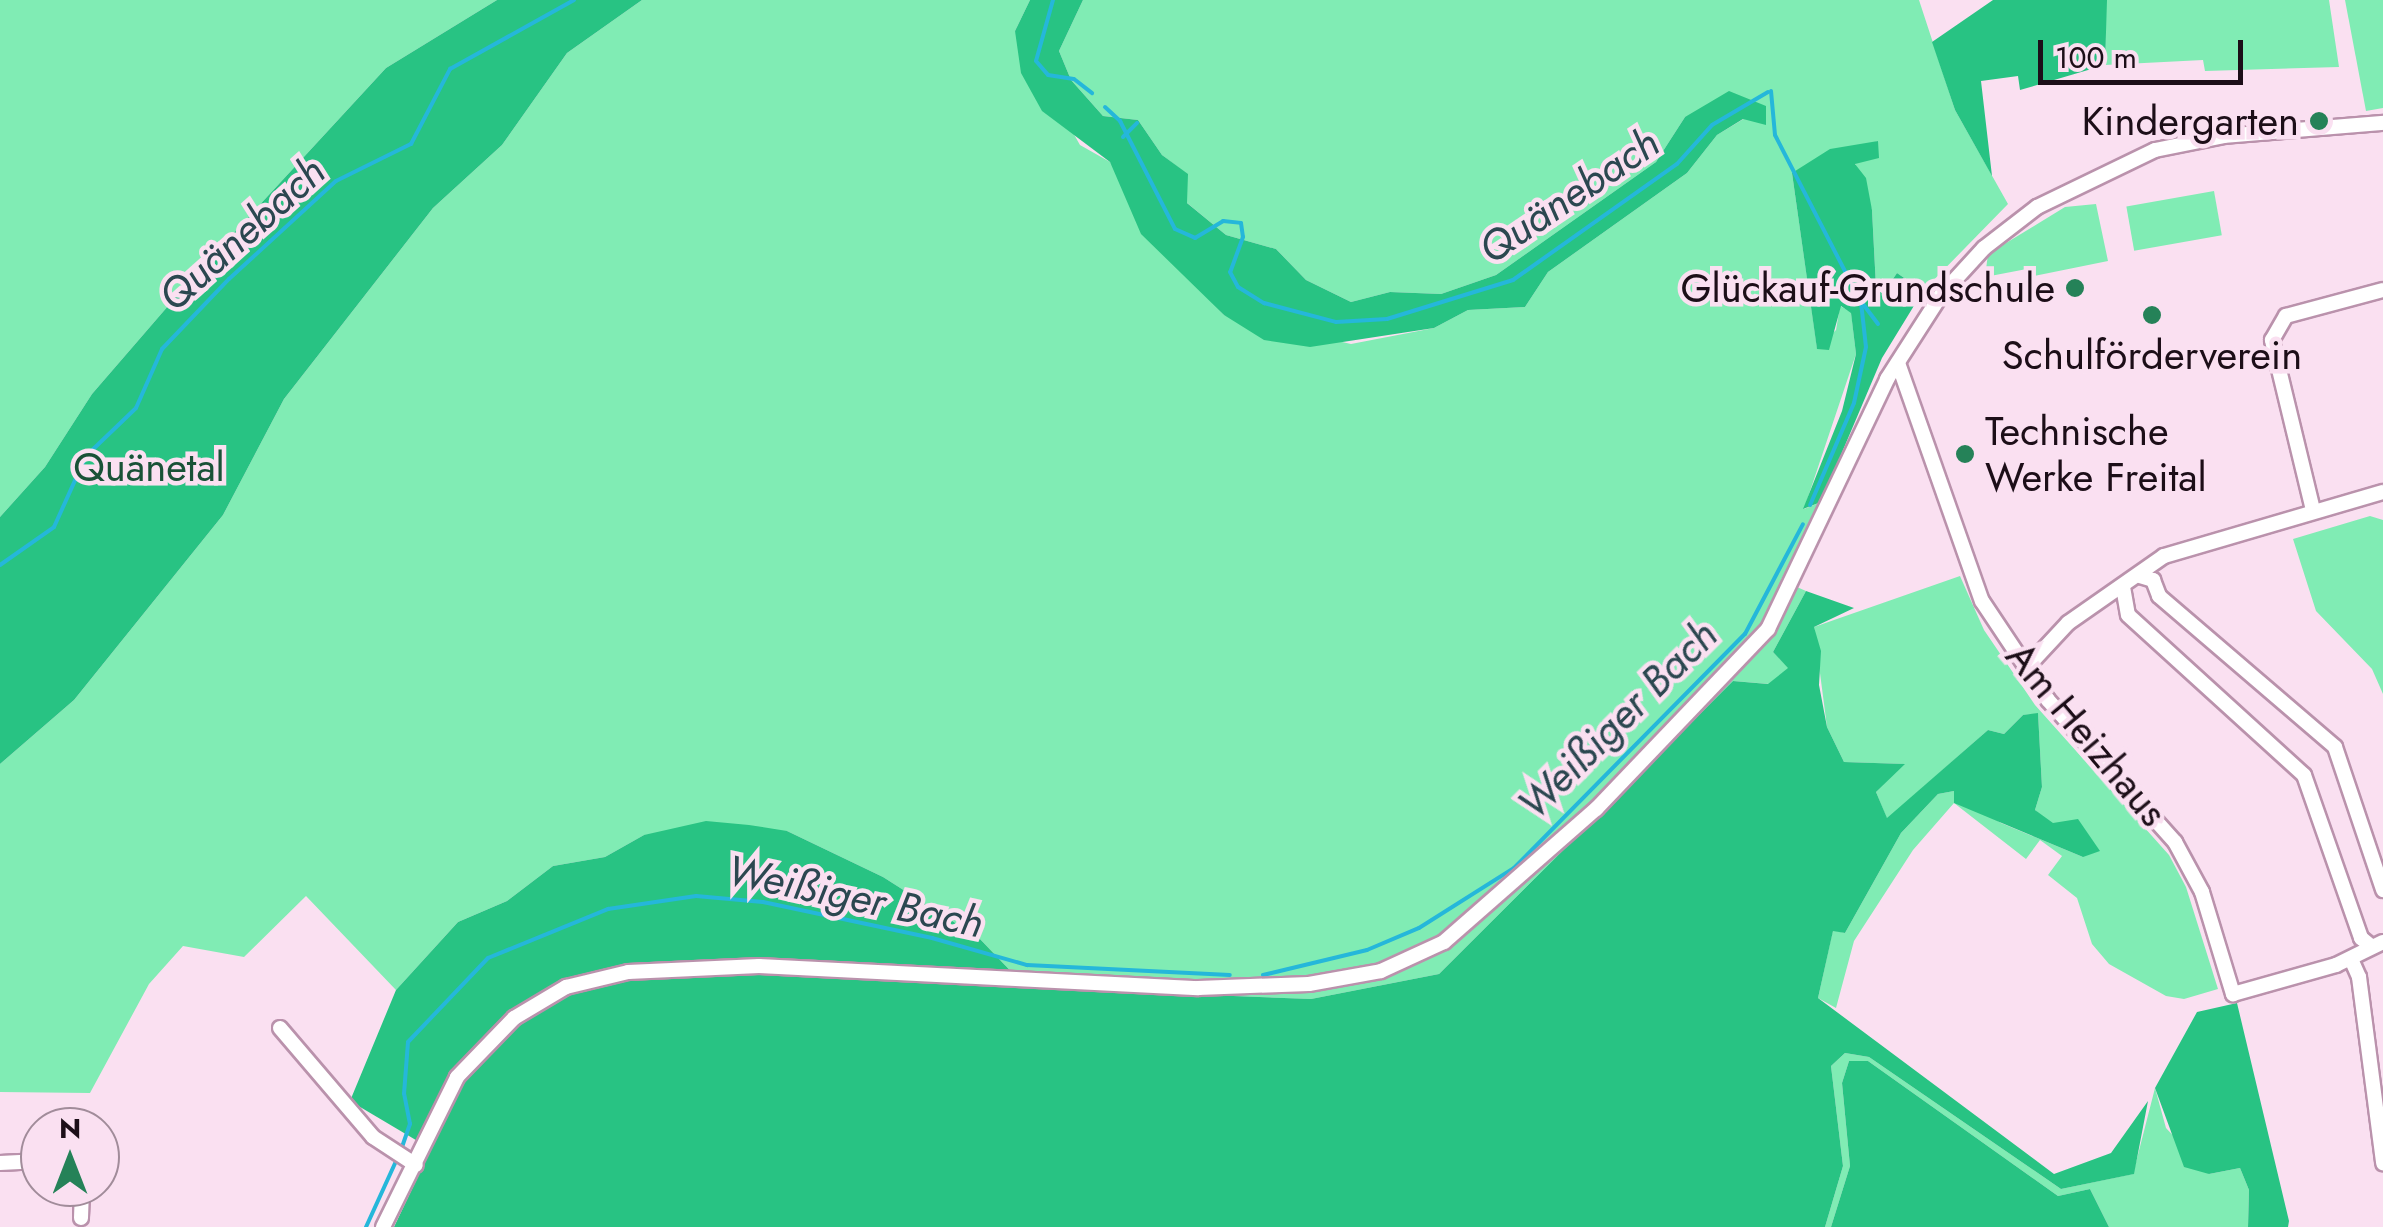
<!DOCTYPE html>
<meta charset="utf-8">
<style>
body{margin:0}
#map{position:relative;width:2383px;height:1227px;overflow:hidden;background:#fae0f1;font-family:Jost,sans-serif}
div>[style]{position:absolute}
[style*='--x']{left:calc(var(--x)*1px);top:calc(var(--y)*1px);width:calc(var(--w)*1px);rotate:calc(var(--a)*1deg)}
.green>*{inset:0;background:#80ecb4;transform-origin:0 0}
.forest>*{inset:0;background:#28c383}
.stream>*{height:4px;margin:-2px;padding:0 2px;transform-origin:2px;border-radius:2px;background:#25b7da}
.roads{filter:drop-shadow(2px 0 #ba92ac) drop-shadow(-2px 0 #ba92ac) drop-shadow(0 2px #ba92ac) drop-shadow(0 -2px #ba92ac)}
.minor>*{height:14px;margin:-7px;padding:0 7px;transform-origin:7px;border-radius:7px;background:#fff}
.dots>*{width:28px;height:28px;translate:-50% -50%;box-sizing:border-box;border:5px solid #fae0f1;border-radius:50%}
span{translate:-50% -50%;white-space:nowrap;text-align:center;line-height:1.15;-webkit-text-stroke:9px #fae0f1;paint-order:stroke}
.poi-label{font-size:40px;color:#1c0e18}
.right{translate:-100% -50%;text-align:right}
.left{translate:0 -50%;text-align:left}
.park-label{font-size:40px;color:#195237}
.street-label{font-size:40px;color:#1c0e18}
.water-label{font-size:42px;color:#2b4750;font-style:italic}
.north{position:absolute;left:20px;top:1107px;width:100px;height:100px;box-sizing:border-box;background:#fae0f1;border:2px solid #a18c9a;border-radius:50%;rotate:0deg;font-size:28px;font-weight:700;line-height:40px;text-align:center;color:#1c0e18}
.north::after{content:'';display:block;margin:auto;width:35px;height:45px;background:#258258;clip-path:polygon(50% 0,100% 100%,50% 72%,0 100%)}
.scale{position:absolute;left:2038px;top:40px;width:205px;height:45px;box-sizing:border-box;border:5px solid #1c0e18;border-top:0;padding-left:12px;font-size:30px;line-height:35px;white-space:nowrap;color:#1c0e18;-webkit-text-stroke:8px #fae0f1;paint-order:stroke}
</style>
<div id="map">
<div class="green">
<div style="clip-path:polygon(0 0,497px 0,386px 68px,194px 276px,92px 394px,45px 467px,0 517px)"></div>
<div style="clip-path:polygon(642px 0,1030px 0,1015px 31px,1080px 145px,1110px 162px,1187px 276px,1224px 315px,1351px 344px,1434px 328px,1468px 310px,1525px 307px,1548px 272px,1687px 173px,1717px 135px,1765px 106px,1685px 117px,1656px 162px,1496px 275px,1441px 294px,1390px 292px,1351px 302px,1306px 280px,1276px 249px,1226px 235px,1186px 202px,1187px 174px,1162px 155px,1138px 120px,1103px 116px,1071px 80px,1059px 51px,1083px 0,1919px 0,1955px 110px,2008px 204px,1923px 291px,1897px 273px,1884px 292px,1876px 287px,1872px 210px,1855px 163px,1870px 157px,1878px 141px,1792px 173px,1817px 348px,1836px 330px,1840px 306px,1851px 312px,1856px 354px,1804px 509px,1821px 502px,1781px 580px,1806px 591px,1773px 652px,1789px 668px,1769px 684px,1733px 681px,1439px 974px,1311px 999px,1027px 988px,979px 938px,883px 877px,787px 831px,644px 835px,605px 857px,553px 866px,507px 901px,458px 922px,396px 990px,306px 896px,244px 957px,183px 946px,149px 984px,90px 1093px,0 1092px,0 764px,74px 700px,223px 515px,284px 399px,433px 208px,502px 145px,567px 53px)"></div>
<div style="clip-path:polygon(2106px 0,2329px 0,2339px 67px,2205px 71px,2203px 60px,2105px 65px)"></div>
<div style="clip-path:polygon(2345px 0,2383px 0,2383px 108px,2366px 111px)"></div>
<div style="left:2214px;top:191px;width:45px;height:89px;rotate:80deg"></div>
<div style="clip-path:polygon(2096px 204px,2108px 261px,2034px 276px,2032px 268px,1985px 277px,1988px 254px,2065px 207px)"></div>
<div style="clip-path:polygon(2370px 516px,2383px 520px,2383px 694px,2372px 669px,2316px 611px,2293px 539px)"></div>
<div style="clip-path:polygon(1960px 576px,1984px 630px,2035px 705px,2169px 855px,2186px 887px,2218px 989px,2184px 999px,2166px 996px,2109px 964px,2092px 944px,2077px 898px,2048px 875px,2062px 856px,2040px 840px,2026px 859px,1954px 803px,1913px 850px,1854px 941px,1836px 1008px,1818px 998px,1833px 930px,1845px 933px,1901px 833px,1938px 794px,1954px 791px,2001px 823px,2083px 857px,2035px 810px,2042px 787px,2038px 714px,2023px 715px,2004px 734px,1988px 730px,1887px 819px,1876px 792px,1903px 764px,1844px 762px,1827px 727px,1814px 627px)"></div>
<div style="clip-path:polygon(1845px 1053px,1869px 1057px,2061px 1189px,2133px 1174px,2155px 1088px,2166px 1128px,2209px 1174px,2240px 1168px,2249px 1190px,2248px 1227px,2109px 1227px,2090px 1189px,2058px 1196px,1868px 1061px,1849px 1061px,1842px 1083px,1850px 1166px,1831px 1227px,1825px 1227px,1843px 1166px,1831px 1066px)"></div>
</div>
<div class="forest">
<div style="clip-path:polygon(497px 0,642px 0,567px 53px,502px 145px,433px 208px,284px 399px,223px 515px,74px 700px,0 764px,0 517px,45px 467px,92px 394px,194px 276px,386px 68px)"></div>
<div style="clip-path:polygon(1030px 0,1083px 0,1059px 51px,1071px 80px,1103px 116px,1138px 120px,1162px 155px,1188px 174px,1187px 203px,1226px 235px,1276px 249px,1306px 280px,1351px 302px,1390px 292px,1441px 294px,1496px 275px,1656px 162px,1685px 117px,1729px 91px,1766px 106px,1766px 125px,1743px 119px,1717px 135px,1687px 173px,1548px 272px,1525px 307px,1468px 310px,1434px 328px,1310px 347px,1264px 340px,1224px 315px,1141px 234px,1110px 162px,1042px 111px,1021px 73px,1015px 31px)"></div>
<div style="clip-path:polygon(1993px 0,2107px 0,2105px 65px,2020px 90px,2018px 76px,1981px 81px,1992px 176px,1955px 110px,1932px 42px)"></div>
<div style="clip-path:polygon(1878px 141px,1879px 158px,1855px 164px,1866px 178px,1872px 210px,1876px 287px,1884px 292px,1897px 273px,1923px 291px,1882px 358px,1821px 502px,1803px 509px,1842px 411px,1856px 354px,1851px 313px,1841px 306px,1829px 350px,1817px 349px,1792px 173px,1830px 149px)"></div>
<div style="clip-path:polygon(1806px 591px,1854px 608px,1814px 627px,1821px 651px,1819px 685px,1827px 727px,1844px 762px,1905px 764px,1876px 792px,1887px 818px,1988px 730px,2004px 734px,2023px 715px,2038px 713px,2042px 787px,2035px 810px,2053px 823px,2078px 819px,2100px 851px,2083px 857px,1954px 803px,1954px 791px,1938px 794px,1901px 833px,1845px 933px,1833px 931px,1818px 998px,2054px 1174px,2111px 1153px,2148px 1101px,2134px 1174px,2061px 1189px,1869px 1057px,1845px 1053px,1831px 1066px,1843px 1166px,1825px 1227px,394px 1227px,431px 1149px,350px 1101px,396px 990px,458px 922px,507px 901px,553px 866px,605px 857px,644px 835px,706px 821px,749px 825px,787px 831px,883px 877px,979px 938px,1027px 988px,1311px 999px,1439px 974px,1733px 681px,1768px 684px,1788px 668px,1773px 652px)"></div>
<div style="clip-path:polygon(2237px 1003px,2289px 1221px,2288px 1227px,2248px 1227px,2249px 1190px,2240px 1168px,2209px 1174px,2184px 1167px,2155px 1088px,2197px 1012px)"></div>
<div style="clip-path:polygon(1849px 1061px,1868px 1061px,2058px 1196px,2090px 1189px,2109px 1227px,1831px 1227px,1850px 1166px,1842px 1083px)"></div>
</div>
<div class="stream">
<div style="--x:1053;--y:0;--w:63;--a:105.6"></div>
<div style="--x:1036;--y:61;--w:18;--a:49"></div>
<div style="--x:1048;--y:75;--w:26;--a:9"></div>
<div style="--x:1074;--y:79;--w:23;--a:38"></div>
<div style="--x:1771;--y:91;--w:44;--a:84.8"></div>
<div style="--x:1775;--y:135;--w:188;--a:62.8"></div>
<div style="--x:1861;--y:302;--w:45;--a:83.7"></div>
<div style="--x:1866;--y:347;--w:57;--a:102.1"></div>
<div style="--x:1854;--y:403;--w:111;--a:113.3"></div>
<div style="--x:1105;--y:107;--w:21;--a:43"></div>
<div style="--x:1120;--y:121;--w:121;--a:63"></div>
<div style="--x:1175;--y:229;--w:22;--a:24"></div>
<div style="--x:1195;--y:238;--w:33;--a:-31"></div>
<div style="--x:1223;--y:221;--w:18;--a:6"></div>
<div style="--x:1241;--y:223;--w:14;--a:82"></div>
<div style="--x:1243;--y:237;--w:37;--a:110"></div>
<div style="--x:1230;--y:272;--w:17;--a:62"></div>
<div style="--x:1238;--y:287;--w:31;--a:32"></div>
<div style="--x:1264;--y:303;--w:74;--a:14.8"></div>
<div style="--x:1336;--y:322;--w:51;--a:-3.4"></div>
<div style="--x:1387;--y:319;--w:132;--a:-17.2"></div>
<div style="--x:1513;--y:280;--w:201;--a:-35.3"></div>
<div style="--x:1677;--y:164;--w:52;--a:-48.1"></div>
<div style="--x:1712;--y:125;--w:65;--a:-30.5"></div>
<div style="--x:1123;--y:137;--w:20;--a:-45"></div>
<div style="--x:1863;--y:304;--w:25;--a:53"></div>
<div style="--x:0;--y:565;--w:66;--a:-35.1"></div>
<div style="--x:54;--y:527;--w:78;--a:-65.7"></div>
<div style="--x:86;--y:456;--w:69;--a:-43.8"></div>
<div style="--x:136;--y:408;--w:64;--a:-66.2"></div>
<div style="--x:162;--y:349;--w:97;--a:-46.3"></div>
<div style="--x:229;--y:279;--w:145;--a:-42.5"></div>
<div style="--x:336;--y:181;--w:84;--a:-26.3"></div>
<div style="--x:411;--y:144;--w:85;--a:-62.5"></div>
<div style="--x:450;--y:69;--w:142;--a:-29.1"></div>
<div style="--x:1263;--y:975;--w:107;--a:-13.5"></div>
<div style="--x:1367;--y:950;--w:56;--a:-22.9"></div>
<div style="--x:1419;--y:928;--w:112;--a:-32.3"></div>
<div style="--x:1514;--y:868;--w:329;--a:-45.4"></div>
<div style="--x:1745;--y:634;--w:124;--a:-62.2"></div>
<div style="--x:401;--y:1150;--w:28;--a:-71"></div>
<div style="--x:410;--y:1124;--w:31;--a:-101"></div>
<div style="--x:404;--y:1094;--w:52;--a:-85.6"></div>
<div style="--x:408;--y:1042;--w:116;--a:-46.4"></div>
<div style="--x:488;--y:958;--w:130;--a:-22.2"></div>
<div style="--x:608;--y:909;--w:89;--a:-8.4"></div>
<div style="--x:696;--y:896;--w:67;--a:5.1"></div>
<div style="--x:763;--y:902;--w:173;--a:12"></div>
<div style="--x:932;--y:938;--w:99;--a:15.9"></div>
<div style="--x:1027;--y:965;--w:203;--a:2.8"></div>
<div style="--x:366;--y:1227;--w:75;--a:-65.5"></div>
</div>
<div class="roads">
<div class="minor">
<div style="--x:1898;--y:363;--w:252;--a:70.6"></div>
<div style="--x:1982;--y:601;--w:119;--a:56.3"></div>
<div style="--x:2048;--y:700;--w:191;--a:48.2"></div>
<div style="--x:2175;--y:842;--w:57;--a:61.6"></div>
<div style="--x:2202;--y:892;--w:107;--a:73.1"></div>
<div style="--x:2233;--y:994;--w:107;--a:-15.7"></div>
<div style="--x:2336;--y:965;--w:52;--a:-26.1"></div>
<div style="--x:2313;--y:510;--w:175;--a:-103.6"></div>
<div style="--x:2272;--y:340;--w:28;--a:-60"></div>
<div style="--x:2286;--y:316;--w:100;--a:-15"></div>
<div style="--x:2140;--y:576;--w:14;--a:17"></div>
<div style="--x:2153;--y:580;--w:17;--a:69"></div>
<div style="--x:2159;--y:596;--w:232;--a:40.6"></div>
<div style="--x:2335;--y:747;--w:151;--a:71.4"></div>
<div style="--x:2123;--y:587;--w:28;--a:80"></div>
<div style="--x:2128;--y:615;--w:238;--a:42.3"></div>
<div style="--x:2304;--y:775;--w:173;--a:70.7"></div>
<div style="--x:2361;--y:938;--w:13;--a:39"></div>
<div style="--x:2029;--y:665;--w:57;--a:-47.1"></div>
<div style="--x:2068;--y:623;--w:117;--a:-34.9"></div>
<div style="--x:2164;--y:556;--w:228;--a:-16.3"></div>
<div style="--x:2351;--y:959;--w:20;--a:66"></div>
<div style="--x:2359;--y:977;--w:188;--a:82.6"></div>
<div style="--x:280;--y:1028;--w:143;--a:49.5"></div>
<div style="--x:373;--y:1137;--w:51;--a:33.1"></div>
<div style="--x:0;--y:1163;--w:40;--a:-2.9"></div>
<div style="--x:81;--y:1218;--w:31;--a:-88"></div>
<div style="--x:383;--y:1227;--w:167;--a:-63.7"></div>
<div style="--x:457;--y:1077;--w:82;--a:-46"></div>
<div style="--x:514;--y:1018;--w:61;--a:-30.8"></div>
<div style="--x:566;--y:987;--w:64;--a:-13.6"></div>
<div style="--x:628;--y:972;--w:131;--a:-2.6"></div>
<div style="--x:759;--y:966;--w:440;--a:2.9"></div>
<div style="--x:1198;--y:988;--w:111;--a:-2.1"></div>
<div style="--x:1309;--y:984;--w:73;--a:-10.2"></div>
<div style="--x:1381;--y:971;--w:69;--a:-24.7"></div>
<div style="--x:1444;--y:942;--w:202;--a:-41.2"></div>
<div style="--x:1596;--y:809;--w:249;--a:-46.3"></div>
<div style="--x:1768;--y:629;--w:277;--a:-64.5"></div>
<div style="--x:1887;--y:379;--w:100;--a:-57.3"></div>
<div style="--x:1941;--y:295;--w:64;--a:-47.5"></div>
<div style="--x:1984;--y:248;--w:67;--a:-37.7"></div>
<div style="--x:2037;--y:207;--w:131;--a:-25.8"></div>
<div style="--x:2155;--y:150;--w:70;--a:-11.5"></div>
<div style="--x:2224;--y:136;--w:160;--a:-4.7"></div>
</div>
</div>
<div class="dots">
<div style="left:2319px;top:121px;background:#258258"></div>
<div style="left:2075px;top:288px;background:#258258"></div>
<div style="left:2152px;top:315px;background:#258258"></div>
<div style="left:1965px;top:454px;background:#258258"></div>
</div>
<div class="poi-label">
<span class="right" style="left:2299px;top:121px">Kindergarten</span>
<span class="right" style="left:2055px;top:288px">Glückauf-Grundschule</span>
<span style="left:2152px;top:355px">Schulförderverein</span>
<span class="left" style="left:1985px;top:454px">Technische<br>Werke Freital</span>
</div>
<div class="park-label">
<span style="left:149px;top:467px">Quänetal</span>
</div>
<div class="street-label">
<span style="left:2087px;top:734px;rotate:50deg">Am Heizhaus</span>
</div>
<div class="water-label">
<span style="left:1569px;top:196px;rotate:-34deg">Quänebach</span>
<span style="left:242px;top:234px;rotate:-42deg">Quänebach</span>
<span style="left:1618px;top:720px;rotate:-45deg">Weißiger Bach</span>
<span style="left:855px;top:897px;rotate:12deg">Weißiger Bach</span>
</div>
<div class="north">N</div>
<div class="scale">100 m</div>
</div>
